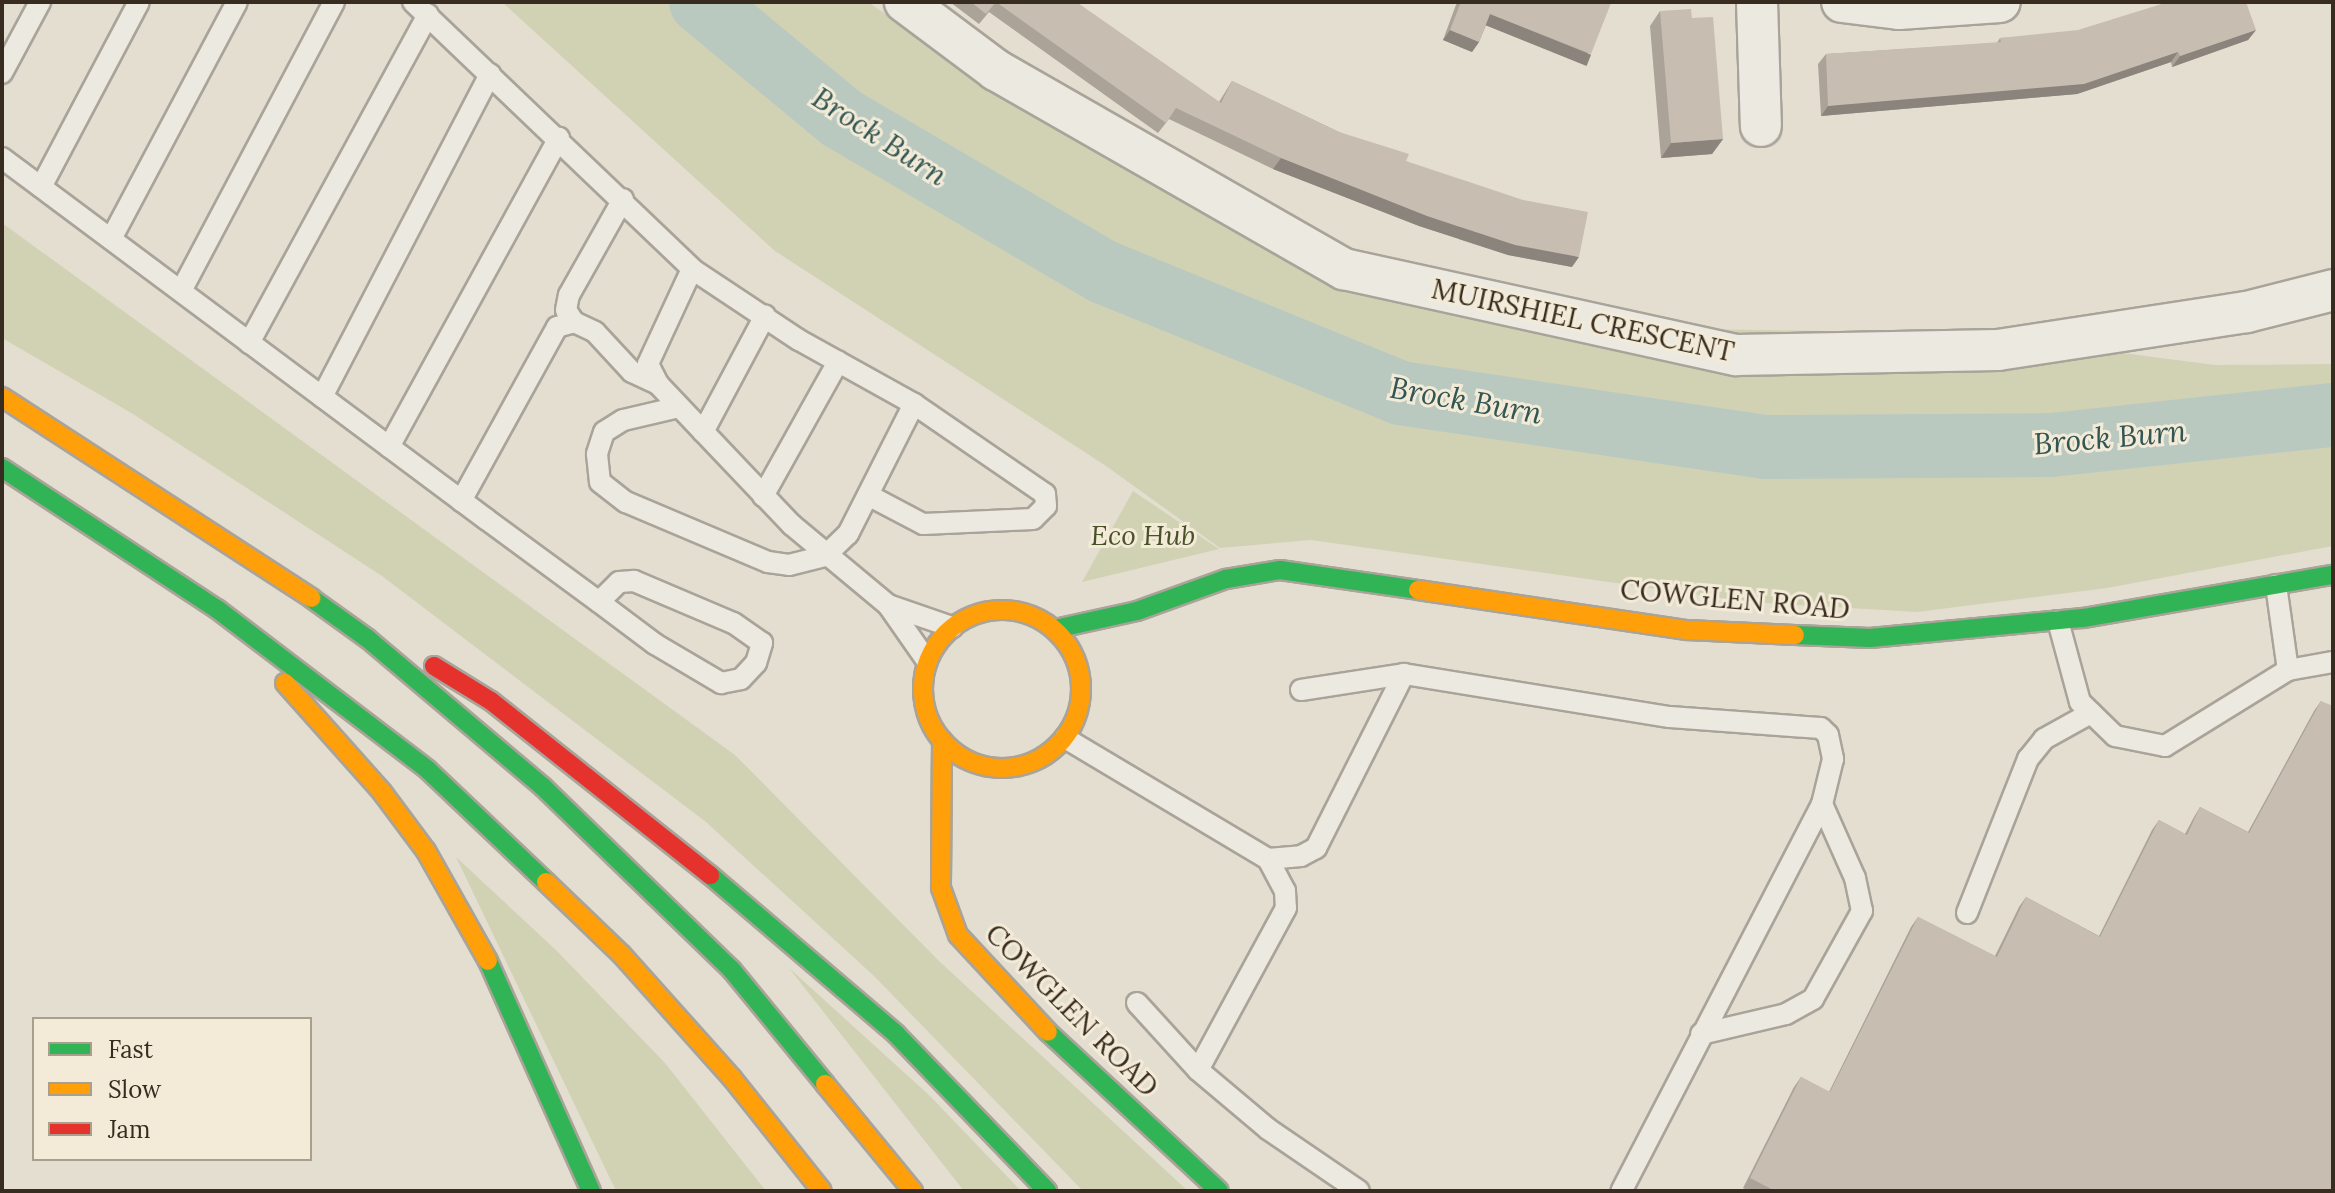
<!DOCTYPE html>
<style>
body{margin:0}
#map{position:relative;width:2335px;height:1193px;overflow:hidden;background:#e3ded0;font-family:Lora,serif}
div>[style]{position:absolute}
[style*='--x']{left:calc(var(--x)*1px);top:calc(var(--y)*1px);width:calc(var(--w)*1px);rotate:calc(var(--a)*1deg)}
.green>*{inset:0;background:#d1d2b4}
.river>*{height:64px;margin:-32px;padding:0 32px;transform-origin:32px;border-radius:32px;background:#bac9c0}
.roads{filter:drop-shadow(2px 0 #a9a399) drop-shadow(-2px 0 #a9a399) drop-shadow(0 2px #a9a399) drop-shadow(0 -2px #a9a399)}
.lane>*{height:20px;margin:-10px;padding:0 10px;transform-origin:10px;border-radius:10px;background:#ece9e1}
.street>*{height:40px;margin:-20px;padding:0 20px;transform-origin:20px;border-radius:20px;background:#ece9e1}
.fast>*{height:18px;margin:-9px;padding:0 9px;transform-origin:9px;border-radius:9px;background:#30b455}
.slow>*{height:18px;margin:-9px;padding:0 9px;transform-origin:9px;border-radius:9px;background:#ff9f0a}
.slow>.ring{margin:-9px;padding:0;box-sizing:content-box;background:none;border:18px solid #ff9f0a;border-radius:50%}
.jam>*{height:18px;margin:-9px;padding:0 9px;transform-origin:9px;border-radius:9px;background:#e5322d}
.wall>*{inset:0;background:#aba398}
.shaded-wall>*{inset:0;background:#8b847c;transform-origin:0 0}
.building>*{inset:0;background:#c7bdb1}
span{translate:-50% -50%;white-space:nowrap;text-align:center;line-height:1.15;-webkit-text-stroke:6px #f3ebd7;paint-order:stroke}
.street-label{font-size:28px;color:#382c21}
.park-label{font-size:28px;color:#485229;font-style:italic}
.water-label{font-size:30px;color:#325654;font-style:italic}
.frame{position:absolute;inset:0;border:4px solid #382c21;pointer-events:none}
.legend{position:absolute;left:32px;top:1017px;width:280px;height:144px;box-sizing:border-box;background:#f3ebd7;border:2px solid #a89f8e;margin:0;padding:10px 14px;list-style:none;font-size:24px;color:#382c21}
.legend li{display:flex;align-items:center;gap:16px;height:40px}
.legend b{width:40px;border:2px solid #a89f8e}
</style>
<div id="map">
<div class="green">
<div style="clip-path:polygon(502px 2px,868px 2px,977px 78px,1330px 248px,1688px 329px,1968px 333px,2215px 365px,2333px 364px,2333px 546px,2107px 588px,1917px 612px,1750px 602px,1311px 540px,1220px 548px,1106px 466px,775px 251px)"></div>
<div style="clip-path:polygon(2px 223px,735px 755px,939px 961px,1188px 1191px,1083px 1191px,874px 976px,706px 822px,382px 576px,133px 414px,2px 338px)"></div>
<div style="clip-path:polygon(1133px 491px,1219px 549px,1082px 582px)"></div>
<div style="clip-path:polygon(456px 857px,557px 951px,665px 1063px,766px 1191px,616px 1191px)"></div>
<div style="clip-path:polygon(789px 968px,929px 1095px,1021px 1191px,964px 1191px)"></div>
</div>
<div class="river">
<div style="--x:701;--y:2;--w:182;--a:39.6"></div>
<div style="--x:841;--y:118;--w:305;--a:30.4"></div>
<div style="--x:1104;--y:272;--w:320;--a:22.2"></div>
<div style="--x:1400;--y:393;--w:370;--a:8.4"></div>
<div style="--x:1766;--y:447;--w:285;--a:-0.4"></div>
<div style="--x:2051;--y:445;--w:284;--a:-6.1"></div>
</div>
<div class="roads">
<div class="lane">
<div style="--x:413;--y:2;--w:386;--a:43.7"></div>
<div style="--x:692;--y:269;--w:128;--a:33.6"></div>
<div style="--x:799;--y:340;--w:132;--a:29.1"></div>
<div style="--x:914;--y:404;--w:159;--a:34.5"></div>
<div style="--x:1045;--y:494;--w:12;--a:85"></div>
<div style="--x:1046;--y:506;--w:18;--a:135"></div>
<div style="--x:1033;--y:519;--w:110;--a:177.4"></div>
<div style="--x:923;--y:524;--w:62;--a:-152.2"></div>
<div style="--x:2;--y:73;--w:81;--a:-61.8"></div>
<div style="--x:2;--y:158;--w:604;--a:36.72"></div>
<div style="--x:486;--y:519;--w:140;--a:36.3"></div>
<div style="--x:599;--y:602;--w:70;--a:36.9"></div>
<div style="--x:655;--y:644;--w:77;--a:30.6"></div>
<div style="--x:721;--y:683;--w:20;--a:-11"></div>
<div style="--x:741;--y:679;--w:22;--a:-47"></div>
<div style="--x:756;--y:663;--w:21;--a:-73"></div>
<div style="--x:762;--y:643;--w:35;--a:-145"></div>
<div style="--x:733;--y:623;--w:108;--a:-157"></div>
<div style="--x:634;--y:581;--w:15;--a:176"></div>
<div style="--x:619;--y:582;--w:28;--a:135"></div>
<div style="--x:41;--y:187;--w:209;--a:-62.1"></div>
<div style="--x:111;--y:239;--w:268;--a:-62"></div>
<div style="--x:692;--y:269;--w:105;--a:114.9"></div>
<div style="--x:648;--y:364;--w:22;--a:63"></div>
<div style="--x:658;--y:384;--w:195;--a:46.5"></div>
<div style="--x:792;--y:525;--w:125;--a:39.8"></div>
<div style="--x:888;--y:605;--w:68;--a:55.1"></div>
<div style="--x:181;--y:291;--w:327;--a:-62.1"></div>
<div style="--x:574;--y:322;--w:14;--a:-124"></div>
<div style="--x:566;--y:310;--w:15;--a:-79"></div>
<div style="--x:569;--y:295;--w:110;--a:-60.6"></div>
<div style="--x:249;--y:343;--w:374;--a:-61.4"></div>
<div style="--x:322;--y:397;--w:364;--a:-62.5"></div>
<div style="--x:679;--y:407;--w:57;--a:166.9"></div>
<div style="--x:623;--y:420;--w:22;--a:148"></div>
<div style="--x:604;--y:432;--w:23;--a:108"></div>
<div style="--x:597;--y:454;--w:28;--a:84"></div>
<div style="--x:600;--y:482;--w:33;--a:38"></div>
<div style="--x:626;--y:502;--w:154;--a:22.9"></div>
<div style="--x:768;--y:562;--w:21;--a:8"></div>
<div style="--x:789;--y:565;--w:37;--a:-14"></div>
<div style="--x:825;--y:556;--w:32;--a:-44"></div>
<div style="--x:848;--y:534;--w:146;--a:-63.1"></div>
<div style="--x:703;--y:432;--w:132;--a:-61.9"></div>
<div style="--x:389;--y:447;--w:353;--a:-61.2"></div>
<div style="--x:763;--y:496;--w:154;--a:-60.8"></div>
<div style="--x:461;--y:501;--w:199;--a:-61.1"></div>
<div style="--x:557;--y:327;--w:18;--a:-16"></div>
<div style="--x:574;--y:322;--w:23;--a:25"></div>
<div style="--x:595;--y:332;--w:54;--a:47.2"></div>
<div style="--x:632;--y:372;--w:29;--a:25"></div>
<div style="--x:2276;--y:585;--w:86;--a:82"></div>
<div style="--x:888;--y:605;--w:68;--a:19"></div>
<div style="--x:2058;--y:621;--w:84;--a:74.8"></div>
<div style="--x:2080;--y:702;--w:49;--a:44.2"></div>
<div style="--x:2115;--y:736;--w:51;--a:11.3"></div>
<div style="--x:2165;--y:746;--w:145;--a:-31.7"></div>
<div style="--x:2288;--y:670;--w:46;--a:-10.1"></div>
<div style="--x:1301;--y:690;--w:104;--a:-8.8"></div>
<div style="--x:1404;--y:674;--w:269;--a:9.2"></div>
<div style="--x:1670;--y:717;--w:151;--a:4.2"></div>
<div style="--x:1821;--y:728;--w:10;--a:45"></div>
<div style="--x:1828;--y:735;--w:25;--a:78"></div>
<div style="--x:1833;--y:759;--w:46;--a:103.7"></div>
<div style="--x:1822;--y:804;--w:436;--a:117.4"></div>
<div style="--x:1065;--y:738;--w:236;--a:30.8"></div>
<div style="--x:1268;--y:859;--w:36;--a:62"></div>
<div style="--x:1285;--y:891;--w:17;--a:87"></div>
<div style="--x:1286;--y:908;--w:184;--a:118.5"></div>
<div style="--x:1268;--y:859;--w:33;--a:-5"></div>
<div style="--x:1301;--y:856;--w:17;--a:-28"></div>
<div style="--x:1316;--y:848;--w:195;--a:-63.2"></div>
<div style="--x:1967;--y:913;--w:166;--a:-68.4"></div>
<div style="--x:2028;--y:759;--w:26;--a:-51"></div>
<div style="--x:2044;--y:739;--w:54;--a:-29"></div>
<div style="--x:1137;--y:1003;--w:91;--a:47.7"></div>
<div style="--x:1198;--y:1070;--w:92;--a:40.1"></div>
<div style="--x:1268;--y:1129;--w:110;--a:34.3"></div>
<div style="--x:1701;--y:1034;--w:87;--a:-13.2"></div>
<div style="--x:1786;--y:1014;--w:31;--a:-29"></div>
<div style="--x:1813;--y:999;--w:101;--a:-60.9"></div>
<div style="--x:1862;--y:911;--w:34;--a:-102"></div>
<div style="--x:1855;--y:878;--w:81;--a:-114"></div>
</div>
<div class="street">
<div style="--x:905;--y:2;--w:114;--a:36.8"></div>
<div style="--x:996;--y:70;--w:401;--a:29.8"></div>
<div style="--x:1344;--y:269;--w:401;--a:12.4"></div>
<div style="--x:1736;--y:355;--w:262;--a:-1.1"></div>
<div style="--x:1998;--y:350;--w:252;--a:-8.7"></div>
<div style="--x:2247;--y:312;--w:89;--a:-14.3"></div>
<div style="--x:1757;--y:2;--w:124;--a:88.2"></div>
<div style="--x:1842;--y:2;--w:57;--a:7"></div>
<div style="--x:1899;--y:9;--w:101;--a:-4"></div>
</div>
<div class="fast">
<div style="--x:2;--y:468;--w:257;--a:33.3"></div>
<div style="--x:217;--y:609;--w:265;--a:37.3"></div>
<div style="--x:428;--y:770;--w:163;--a:43.5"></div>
<div style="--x:311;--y:598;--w:70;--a:35.7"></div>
<div style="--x:368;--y:639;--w:229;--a:40.2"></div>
<div style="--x:543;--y:787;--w:262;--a:44.1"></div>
<div style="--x:731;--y:969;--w:149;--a:50.7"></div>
<div style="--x:1055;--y:629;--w:84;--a:-12.4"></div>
<div style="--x:1137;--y:611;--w:95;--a:-19.8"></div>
<div style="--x:1226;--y:579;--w:55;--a:-9.5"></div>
<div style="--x:1280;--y:570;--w:139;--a:8.2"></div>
<div style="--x:1795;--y:635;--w:75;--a:2.3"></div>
<div style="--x:1870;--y:638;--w:214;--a:-5.4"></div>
<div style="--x:2083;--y:618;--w:254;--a:-9.8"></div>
<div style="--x:710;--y:875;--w:245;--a:40.5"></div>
<div style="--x:896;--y:1034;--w:218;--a:46.1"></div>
<div style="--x:488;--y:961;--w:252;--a:65.9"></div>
<div style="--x:1048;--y:1032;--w:233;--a:42.9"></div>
</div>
<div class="slow">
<div style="--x:2;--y:397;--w:369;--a:33"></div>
<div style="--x:1418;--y:590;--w:272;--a:8.5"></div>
<div style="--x:1687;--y:630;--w:108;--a:2.7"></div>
<div class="ring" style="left:923px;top:610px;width:140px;height:140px"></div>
<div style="--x:285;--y:683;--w:146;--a:48.3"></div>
<div style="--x:382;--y:792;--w:74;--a:53.3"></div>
<div style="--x:426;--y:851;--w:126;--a:60.6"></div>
<div style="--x:942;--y:740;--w:148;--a:90.4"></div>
<div style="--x:941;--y:888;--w:50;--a:70.1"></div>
<div style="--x:958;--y:935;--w:132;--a:47.1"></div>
<div style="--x:546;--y:882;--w:105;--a:43.8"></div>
<div style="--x:622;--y:955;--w:165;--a:48.2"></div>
<div style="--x:732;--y:1078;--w:144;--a:51.5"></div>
<div style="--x:825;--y:1084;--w:139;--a:50.6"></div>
</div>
<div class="jam">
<div style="--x:434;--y:666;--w:67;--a:31.6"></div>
<div style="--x:491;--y:701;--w:280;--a:38.5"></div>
</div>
</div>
<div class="wall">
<div style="clip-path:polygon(950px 2px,1076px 2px,1219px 102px,1232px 81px,1339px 132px,1406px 161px,1572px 267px,1508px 255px,1419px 226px,1273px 169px,1169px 119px,1158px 133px,989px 12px,979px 24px)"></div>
<div style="clip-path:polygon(1457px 2px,1608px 2px,1584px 64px,1486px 25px,1479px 42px,1472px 52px,1443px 40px)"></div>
<div style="clip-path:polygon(1660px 11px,1692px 18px,1723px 139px,1712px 154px,1661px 158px,1650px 26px)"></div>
<div style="clip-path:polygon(2256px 30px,2248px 40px,2172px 67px,2171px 62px,2077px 94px,1821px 116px,1818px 64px,1826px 54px,1997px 43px,2000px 38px)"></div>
<div style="clip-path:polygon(2321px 701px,2333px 1191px,1749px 1191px,1743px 1188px,1794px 1087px,1801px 1077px,1829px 1092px,1911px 927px,1918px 917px,1995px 956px,2019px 907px,2026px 897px,2099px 936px,2152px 830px,2159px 820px,2185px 834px,2194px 817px,2200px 807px,2248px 832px,2314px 711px)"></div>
</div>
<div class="shaded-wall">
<div style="left:1490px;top:14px;width:109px;height:12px;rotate:22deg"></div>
<div style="clip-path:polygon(1450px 30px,1479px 42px,1472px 52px,1443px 40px)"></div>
<div style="clip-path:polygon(2256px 30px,2248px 40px,2172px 67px,2180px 56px)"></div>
<div style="clip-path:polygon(2178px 52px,2171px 62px,2077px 94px,1821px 116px,1828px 106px)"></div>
<div style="clip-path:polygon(1723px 139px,1712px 154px,1661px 158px,1671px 143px)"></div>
<div style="clip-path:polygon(1281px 158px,1579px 257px,1572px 267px,1508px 255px,1419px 226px,1273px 169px)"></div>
</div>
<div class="building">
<div style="clip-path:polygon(971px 2px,996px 2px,986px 14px)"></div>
<div style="clip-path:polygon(996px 2px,1076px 2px,1221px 103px,1232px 81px,1339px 132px,1409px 154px,1406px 161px,1523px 200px,1588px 212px,1579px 257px,1515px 245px,1427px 216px,1281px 158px,1176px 108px,1166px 123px)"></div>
<div style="clip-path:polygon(1461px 2px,1608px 2px,1611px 3px,1591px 54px,1490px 14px,1479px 42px,1450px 30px)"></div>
<div style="clip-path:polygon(2168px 2px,2246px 2px,2256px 30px,2180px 56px,2178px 52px,2084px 84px,1828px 106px,1826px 54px,2001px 42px,2000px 38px,2078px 30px)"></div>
<div style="clip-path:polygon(1691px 9px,1692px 18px,1713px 17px,1723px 139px,1671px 143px,1660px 11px)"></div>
<div style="clip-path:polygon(2321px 701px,2333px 706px,2333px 1191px,1775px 1191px,1750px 1178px,1801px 1077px,1830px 1092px,1918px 917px,1997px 957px,2026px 897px,2100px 937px,2159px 820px,2187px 835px,2200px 807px,2249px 833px)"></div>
</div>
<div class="street-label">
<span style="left:1583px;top:320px;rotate:12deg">MUIRSHIEL CRESCENT</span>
<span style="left:1735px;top:599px;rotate:5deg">COWGLEN ROAD</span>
<span style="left:1072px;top:1010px;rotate:45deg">COWGLEN ROAD</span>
</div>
<div class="park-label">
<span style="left:1143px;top:535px">Eco Hub</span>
</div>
<div class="water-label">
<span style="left:880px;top:136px;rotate:33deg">Brock Burn</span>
<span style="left:1466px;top:400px;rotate:10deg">Brock Burn</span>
<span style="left:2110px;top:437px;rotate:-5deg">Brock Burn</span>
</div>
<div class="frame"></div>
<ul class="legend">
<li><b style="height:10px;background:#30b455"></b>Fast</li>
<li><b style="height:10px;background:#ff9f0a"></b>Slow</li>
<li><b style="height:10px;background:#e5322d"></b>Jam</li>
</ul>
</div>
